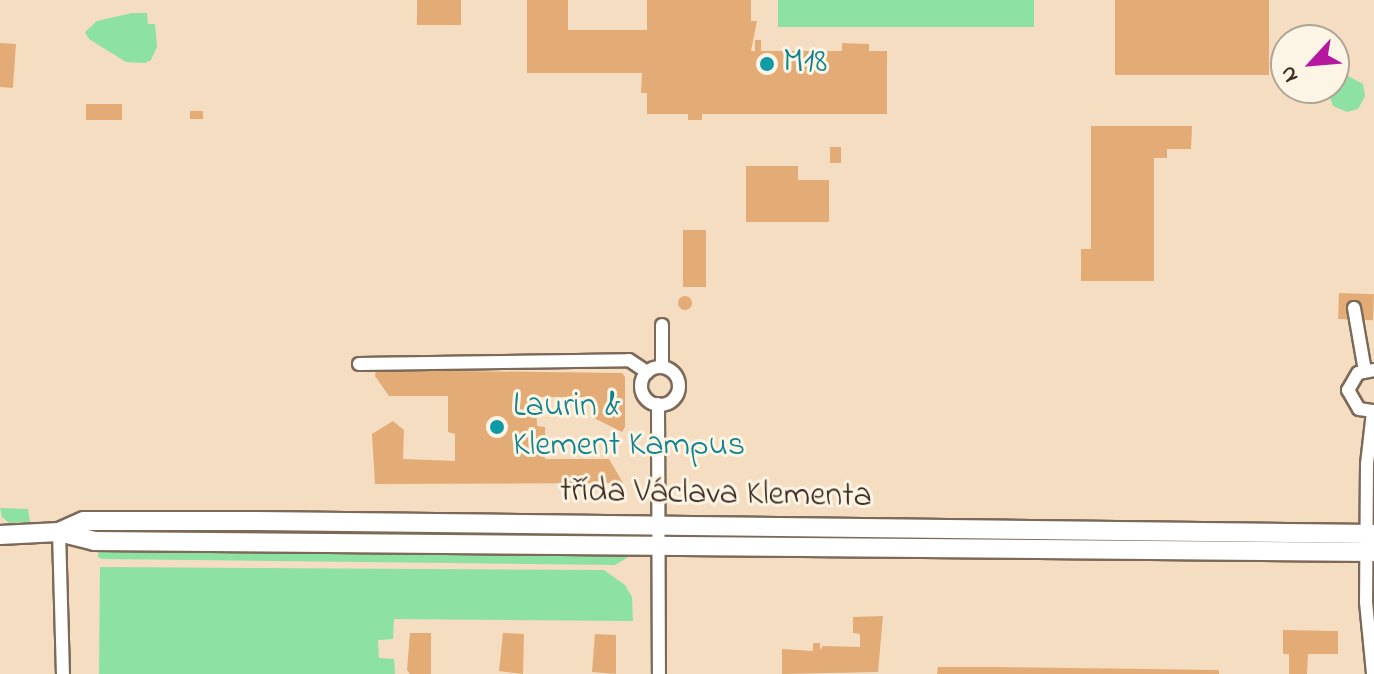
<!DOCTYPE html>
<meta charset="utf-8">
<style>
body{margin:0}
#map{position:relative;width:1374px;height:674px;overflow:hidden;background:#f5ddc1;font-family:"Indie Flower",sans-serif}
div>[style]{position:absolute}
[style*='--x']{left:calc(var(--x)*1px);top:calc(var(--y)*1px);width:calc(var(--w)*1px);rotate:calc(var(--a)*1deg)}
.green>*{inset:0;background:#8ce1a3;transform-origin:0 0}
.building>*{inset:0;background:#e3ac77;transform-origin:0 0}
.round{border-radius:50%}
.roads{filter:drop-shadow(2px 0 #7c6957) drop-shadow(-2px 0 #7c6957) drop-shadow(0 2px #7c6957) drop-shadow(0 -2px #7c6957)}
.street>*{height:12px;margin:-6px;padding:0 6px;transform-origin:6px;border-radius:6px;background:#fff}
.street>.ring{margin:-6px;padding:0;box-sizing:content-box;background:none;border:12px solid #fff;border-radius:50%}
.secondary>*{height:18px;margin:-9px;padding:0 9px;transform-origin:9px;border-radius:9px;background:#fff}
.dots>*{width:22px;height:22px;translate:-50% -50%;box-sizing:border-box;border:4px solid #fcf5e5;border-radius:50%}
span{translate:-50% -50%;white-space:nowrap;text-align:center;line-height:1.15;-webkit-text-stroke:6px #fcf5e5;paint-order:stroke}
.culture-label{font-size:34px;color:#0d838f}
.left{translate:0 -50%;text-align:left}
.street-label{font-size:34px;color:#3b2a1e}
.north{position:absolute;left:1270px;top:24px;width:80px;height:80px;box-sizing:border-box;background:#fcf5e5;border:2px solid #afa495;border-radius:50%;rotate:244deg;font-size:22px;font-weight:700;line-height:32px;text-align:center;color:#3b2a1e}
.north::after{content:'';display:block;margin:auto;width:28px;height:36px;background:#b5179e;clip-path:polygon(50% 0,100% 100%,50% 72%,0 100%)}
</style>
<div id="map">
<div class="green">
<div style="left:778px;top:0;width:256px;height:27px"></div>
<div style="clip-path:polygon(132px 13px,147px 13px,148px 24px,155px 24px,157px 47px,151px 60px,145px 63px,126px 62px,89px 39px,85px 32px,97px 21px)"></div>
<div style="clip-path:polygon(1348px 76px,1363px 84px,1365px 96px,1358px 109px,1347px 112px,1333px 106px,1329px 95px,1337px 79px)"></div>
<div style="clip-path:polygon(0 508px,28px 509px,30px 522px,9px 523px,2px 517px)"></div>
<div style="left:99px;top:528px;width:527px;height:6px;rotate:1deg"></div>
<div style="clip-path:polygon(99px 546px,627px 551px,627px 558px,615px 565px,102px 559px,98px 557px)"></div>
<div style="clip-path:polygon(100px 567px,604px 570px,625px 585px,632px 597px,633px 621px,394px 619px,393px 639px,378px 640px,379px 658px,394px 659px,395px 674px,99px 674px)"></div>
</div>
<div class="building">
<div style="left:417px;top:0;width:44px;height:25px"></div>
<div style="clip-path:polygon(527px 0,568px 0,568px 30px,647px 30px,647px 0,751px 0,751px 21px,757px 21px,751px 51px,755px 51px,755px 40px,761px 40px,761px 51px,842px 51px,842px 43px,869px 44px,869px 51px,887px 51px,887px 114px,702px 114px,702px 120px,688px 120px,688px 114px,647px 114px,647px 93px,641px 93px,642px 73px,527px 73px)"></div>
<div style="left:1115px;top:0;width:154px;height:75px"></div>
<div style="left:0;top:43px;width:16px;height:44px;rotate:4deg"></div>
<div style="left:122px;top:104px;width:16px;height:36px;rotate:90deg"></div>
<div style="left:203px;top:111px;width:8px;height:13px;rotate:90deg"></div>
<div style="clip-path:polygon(1091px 126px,1192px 126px,1191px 149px,1167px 149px,1167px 158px,1154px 158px,1154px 281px,1081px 281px,1081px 249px,1091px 249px)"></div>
<div style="left:830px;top:147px;width:11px;height:16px"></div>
<div style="clip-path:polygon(746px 166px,798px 166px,798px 180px,829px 180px,829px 222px,746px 222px)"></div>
<div style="left:683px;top:230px;width:23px;height:57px"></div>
<div style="left:1339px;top:293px;width:35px;height:26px;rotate:2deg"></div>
<div class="round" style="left:678px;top:296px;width:14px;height:14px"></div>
<div style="clip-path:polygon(376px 370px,622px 373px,625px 377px,625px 427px,622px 432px,594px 418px,593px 397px,536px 397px,537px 426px,545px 427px,545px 459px,609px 459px,623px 483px,375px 484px,372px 434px,393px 421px,404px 430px,403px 459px,455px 461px,455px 434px,448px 432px,448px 396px,389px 396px,375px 376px)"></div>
<div style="clip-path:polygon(883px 616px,878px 672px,782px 674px,782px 649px,813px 651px,813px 643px,820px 643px,820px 650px,823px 646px,860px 647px,860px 634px,853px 633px,853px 617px)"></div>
<div style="clip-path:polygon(1283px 630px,1338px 631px,1338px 654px,1308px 654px,1307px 674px,1289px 674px,1289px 654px,1283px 654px)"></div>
<div style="clip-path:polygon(410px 633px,431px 633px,431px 674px,410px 674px,407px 670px)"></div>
<div style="clip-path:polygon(503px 633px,524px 634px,523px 674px,499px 671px)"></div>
<div style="clip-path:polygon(595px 634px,616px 635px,616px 674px,592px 672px)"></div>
<div style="clip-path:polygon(938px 667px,993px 667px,1219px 670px,1219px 674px,937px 674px)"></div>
</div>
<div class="roads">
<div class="street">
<div style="--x:1354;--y:308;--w:64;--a:80.1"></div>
<div style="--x:359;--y:364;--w:270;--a:-0.8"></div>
<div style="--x:629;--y:360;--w:22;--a:34"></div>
<div style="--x:662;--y:367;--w:42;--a:-90"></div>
<div class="ring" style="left:641px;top:367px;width:26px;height:26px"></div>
<div style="--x:1374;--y:370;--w:16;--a:169"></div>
<div style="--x:1358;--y:373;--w:20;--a:120"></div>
<div style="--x:1348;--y:390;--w:22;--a:60"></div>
<div style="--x:1359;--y:409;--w:15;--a:8"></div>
<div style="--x:658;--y:404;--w:270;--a:89.8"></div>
<div style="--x:1373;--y:412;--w:52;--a:96.6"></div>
<div style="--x:1367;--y:464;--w:138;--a:90.4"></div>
<div style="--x:1366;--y:602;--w:72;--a:84.4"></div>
<div style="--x:59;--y:532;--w:142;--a:88.4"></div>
</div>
<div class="secondary">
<div style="--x:59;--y:532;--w:27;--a:-24"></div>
<div style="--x:84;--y:521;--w:173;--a:0"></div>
<div style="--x:257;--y:521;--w:1117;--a:0.67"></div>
<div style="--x:0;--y:535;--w:59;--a:-2.9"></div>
<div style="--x:59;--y:532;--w:36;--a:14"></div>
<div style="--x:94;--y:541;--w:1280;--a:0.49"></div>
</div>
</div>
<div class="dots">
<div style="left:767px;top:64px;background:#0f9aa8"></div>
<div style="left:497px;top:427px;background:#0f9aa8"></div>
</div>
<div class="culture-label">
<span class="left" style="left:783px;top:64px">M18</span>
<span class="left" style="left:513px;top:427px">Laurin &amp;<br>Klement Kampus</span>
</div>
<div class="street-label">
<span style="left:716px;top:495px;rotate:1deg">třída Václava Klementa</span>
</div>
<div class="north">N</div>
</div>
